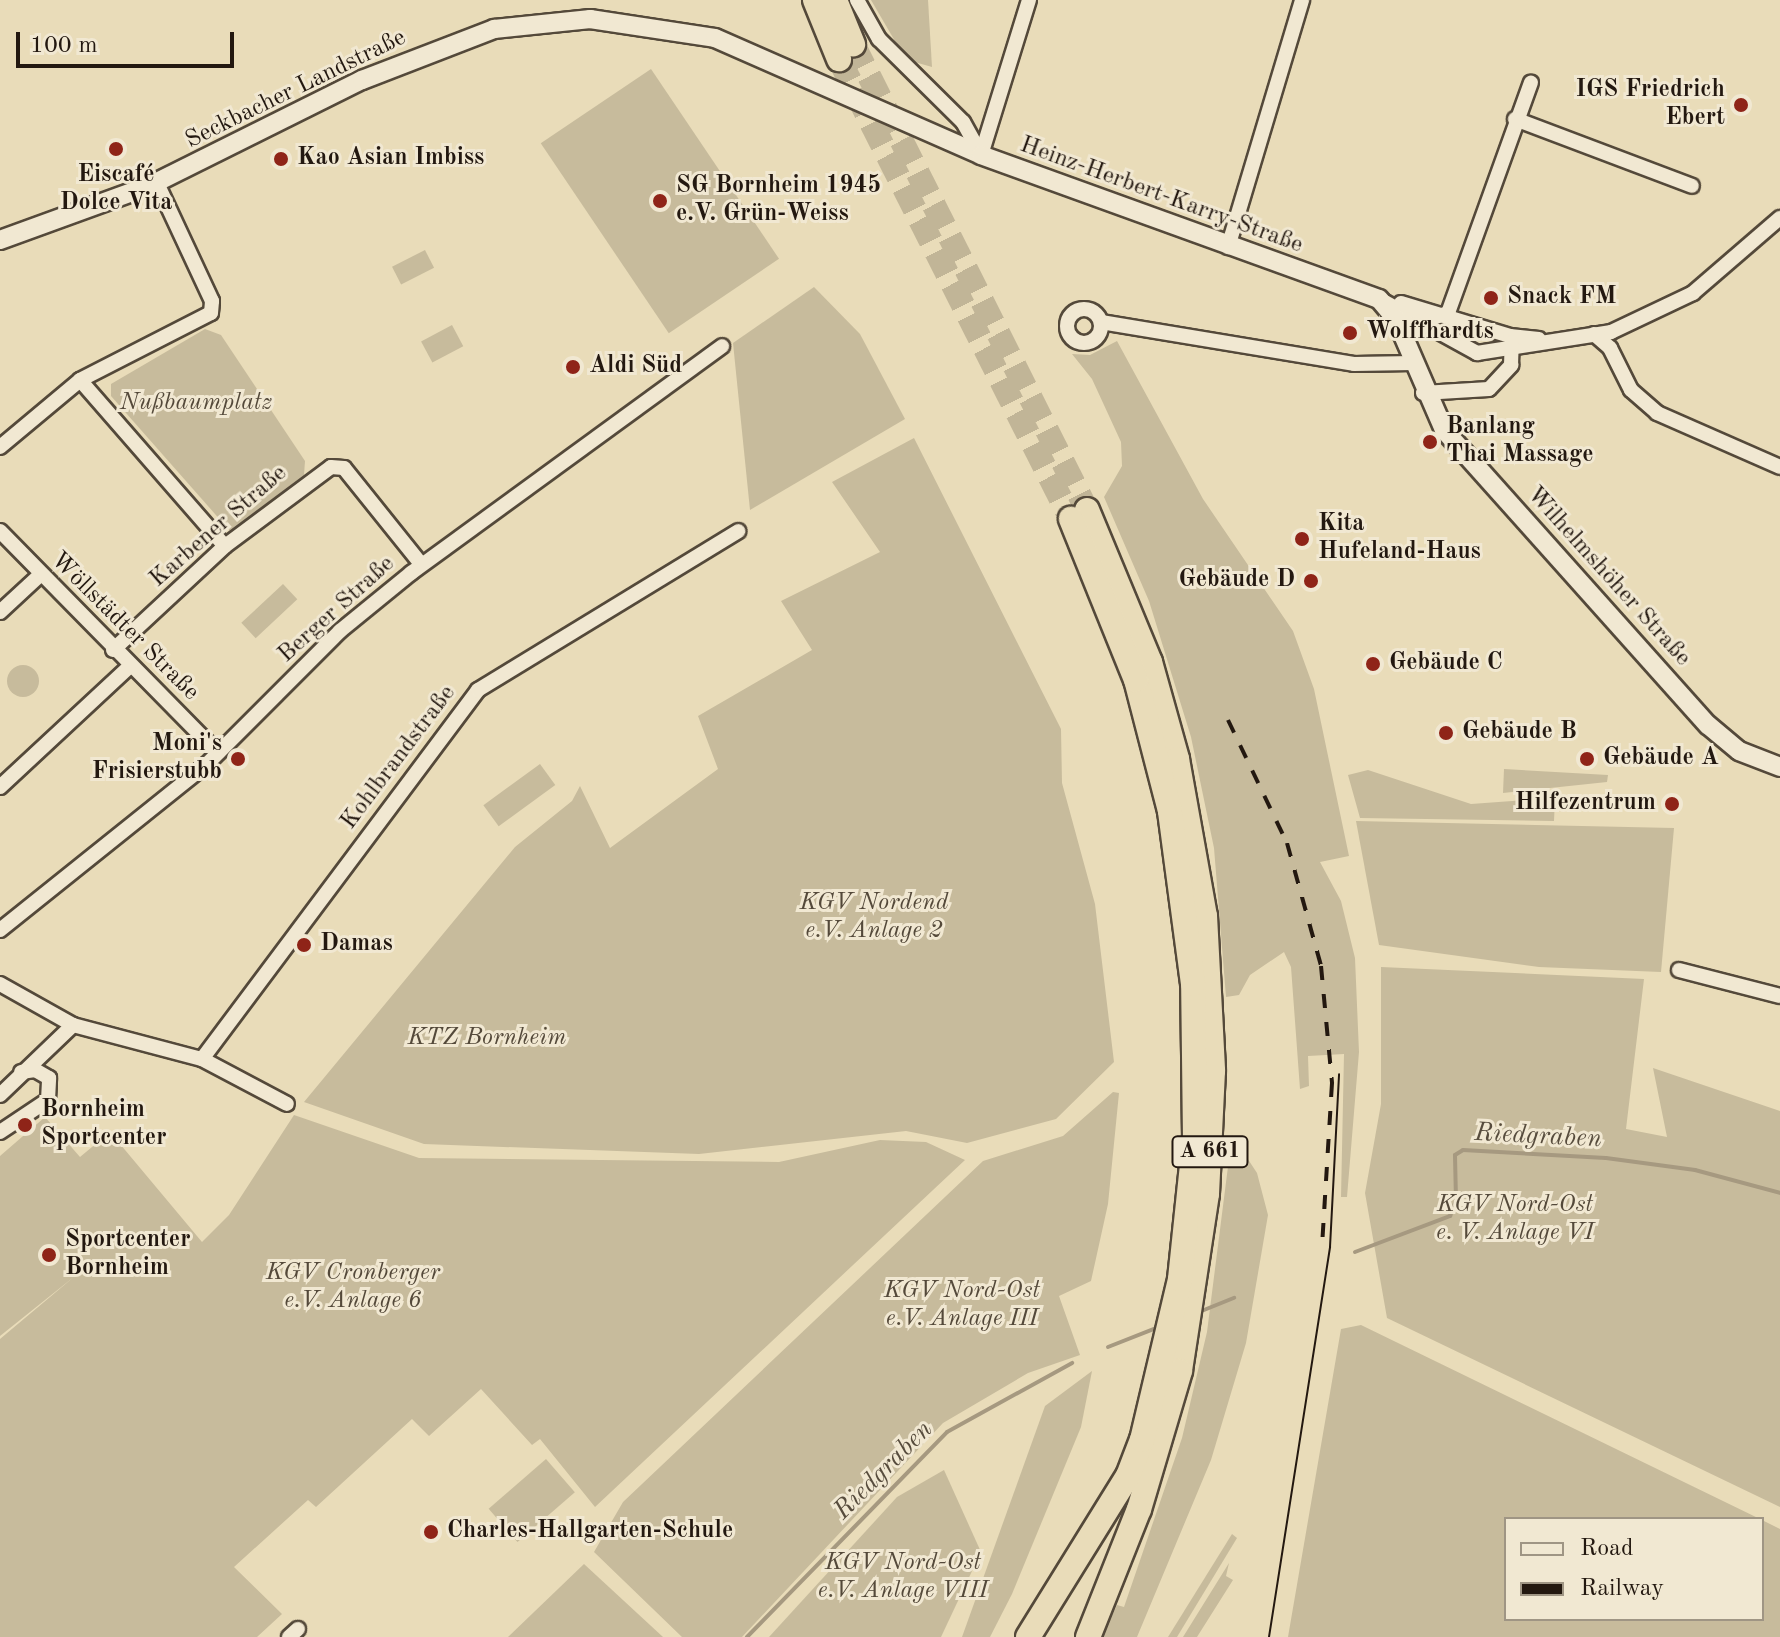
<!DOCTYPE html>
<meta charset="utf-8">
<style>
body{margin:0}
#map{position:relative;width:1780px;height:1637px;overflow:hidden;background:#e9dcb9;font-family:"Old Standard TT",serif}
div>[style]{position:absolute}
[style*='--x']{left:calc(var(--x)*1px);top:calc(var(--y)*1px);width:calc(var(--w)*1px);rotate:calc(var(--a)*1deg)}
.green>*{inset:0;background:#c7bb9c;transform-origin:0 0}
.round{border-radius:50%}
.stream>*{height:4px;margin:-2px;padding:0 2px;transform-origin:2px;border-radius:2px;background:#a69980}
.highway-tunnel>*{height:24px;margin-top:-12px;transform-origin:0;background:repeating-linear-gradient(90deg,#c1b597 0 24px,transparent 0 36px)}
.roads{filter:drop-shadow(2px 0 #54493a) drop-shadow(-2px 0 #54493a) drop-shadow(0 2px #54493a) drop-shadow(0 -2px #54493a)}
.street>*{height:14px;margin:-7px;padding:0 7px;transform-origin:7px;border-radius:7px;background:#f1e8d2}
.street>.ring{margin:-7px;padding:0;box-sizing:content-box;background:none;border:14px solid #f1e8d2;border-radius:50%}
.secondary>*{height:18px;margin:-9px;padding:0 9px;transform-origin:9px;border-radius:9px;background:#f1e8d2}
.highway>*{height:24px;margin:-12px;padding:0 12px;transform-origin:12px;border-radius:12px;background:#e9dcb9}
.tram>*{height:2px;margin:-1px;padding:0 1px;transform-origin:1px;border-radius:1px;background:#231810}
.rail>*{height:4px;margin-top:-2px;transform-origin:0;background:repeating-linear-gradient(90deg,#231810 0 14px,transparent 0 28px)}
.dots>*{width:22px;height:22px;translate:-50% -50%;box-sizing:border-box;border:4px solid #f1e8d2;border-radius:50%}
span{translate:-50% -50%;white-space:nowrap;text-align:center;line-height:1.15;-webkit-text-stroke:6px #f1e8d2;paint-order:stroke}
.shield-label span{padding:2px 6px;background:#f1e8d2;border:2px solid;border-radius:6px;-webkit-text-stroke-width:0}
.shield-label{font-size:22px;color:#231810;font-weight:700}
.street-label{font-size:24px;color:#231810}
.poi-label{font-size:24px;color:#231810;font-weight:700}
.right{translate:-100% -50%;text-align:right}
.left{translate:0 -50%;text-align:left}
.park-label{font-size:24px;color:#54493a;font-style:italic}
.water-label{font-size:26px;color:#574c3d;font-style:italic}
.legend{position:absolute;left:1504px;top:1517px;width:260px;height:104px;box-sizing:border-box;background:#f1e8d2;border:2px solid #9f9584;margin:0;padding:10px 14px;list-style:none;font-size:24px;color:#231810}
.legend li{display:flex;align-items:center;gap:16px;height:40px}
.legend b{width:40px;border:2px solid #9f9584}
.scale{position:absolute;left:16px;top:32px;width:218px;height:36px;box-sizing:border-box;border:4px solid #231810;border-top:0;padding-left:10px;font-size:24px;line-height:28px;white-space:nowrap;color:#231810;-webkit-text-stroke:6px #f1e8d2;paint-order:stroke}
</style>
<div id="map">
<div class="green">
<div style="clip-path:polygon(871px 0,928px 0,932px 67px,911px 61px,899px 48px)"></div>
<div style="left:651px;top:69px;width:229px;height:133px;rotate:56deg"></div>
<div style="left:425px;top:250px;width:20px;height:37px;rotate:63deg"></div>
<div style="clip-path:polygon(814px 287px,860px 334px,905px 419px,750px 510px,733px 343px)"></div>
<div style="left:452px;top:325px;width:24px;height:35px;rotate:62deg"></div>
<div style="clip-path:polygon(205px 329px,221px 335px,305px 461px,304px 475px,230px 531px,111px 396px,111px 384px)"></div>
<div style="clip-path:polygon(1117px 341px,1203px 499px,1293px 631px,1314px 689px,1349px 856px,1320px 862px,1341px 901px,1355px 958px,1359px 1052px,1347px 1197px,1341px 1197px,1344px 1054px,1308px 1056px,1309px 1086px,1300px 1089px,1291px 967px,1284px 952px,1250px 975px,1239px 995px,1226px 997px,1214px 848px,1191px 737px,1149px 601px,1104px 497px,1122px 466px,1121px 442px,1092px 379px,1072px 354px,1090px 355px)"></div>
<div style="clip-path:polygon(914px 438px,1061px 729px,1062px 783px,1095px 904px,1114px 1062px,1056px 1119px,967px 1143px,906px 1131px,699px 1154px,424px 1144px,304px 1102px,515px 847px,572px 801px,580px 786px,610px 848px,718px 769px,698px 716px,812px 650px,781px 601px,880px 552px,832px 482px)"></div>
<div style="left:283px;top:584px;width:21px;height:57px;rotate:47deg"></div>
<div class="round" style="left:7px;top:665px;width:32px;height:32px"></div>
<div style="left:540px;top:764px;width:26px;height:70px;rotate:54deg"></div>
<div style="clip-path:polygon(1504px 769px,1608px 775px,1607px 782px,1503px 793px)"></div>
<div style="clip-path:polygon(1368px 770px,1471px 804px,1555px 798px,1554px 821px,1360px 818px,1348px 775px)"></div>
<div style="clip-path:polygon(1356px 821px,1674px 828px,1661px 972px,1539px 967px,1379px 945px)"></div>
<div style="clip-path:polygon(1381px 967px,1644px 979px,1626px 1129px,1667px 1137px,1653px 1068px,1780px 1111px,1780px 1507px,1387px 1318px,1365px 1193px,1381px 1104px)"></div>
<div style="clip-path:polygon(1113px 1092px,1119px 1093px,1108px 1204px,1091px 1281px,1059px 1296px,1080px 1355px,1028px 1373px,943px 1423px,742px 1637px,682px 1637px,594px 1552px,623px 1502px,983px 1161px,1063px 1136px)"></div>
<div style="clip-path:polygon(294px 1115px,419px 1158px,779px 1162px,880px 1140px,926px 1142px,965px 1160px,595px 1507px,540px 1439px,532px 1445px,481px 1389px,429px 1436px,412px 1419px,316px 1507px,308px 1500px,234px 1567px,282px 1614px,257px 1637px,0 1637px,0 1339px,75px 1276px,0 1336px,0 1156px,45px 1117px,80px 1157px,110px 1132px,202px 1242px,229px 1215px)"></div>
<div style="clip-path:polygon(1232px 1135px,1257px 1173px,1268px 1215px,1246px 1343px,1211px 1460px,1137px 1637px,1102px 1637px,1117px 1605px,1124px 1607px,1182px 1438px,1207px 1332px)"></div>
<div style="clip-path:polygon(1361px 1325px,1760px 1519px,1506px 1519px,1506px 1619px,1762px 1619px,1762px 1520px,1780px 1529px,1780px 1637px,1288px 1637px,1341px 1329px)"></div>
<div style="clip-path:polygon(1092px 1371px,1081px 1427px,1012px 1594px,990px 1637px,962px 1637px,1045px 1406px)"></div>
<div style="left:546px;top:1459px;width:44px;height:76px;rotate:49deg"></div>
<div style="clip-path:polygon(944px 1470px,981px 1552px,941px 1637px,769px 1637px,897px 1497px)"></div>
<div style="clip-path:polygon(1232px 1534px,1237px 1538px,1177px 1637px,1168px 1637px)"></div>
<div style="clip-path:polygon(1229px 1563px,1226px 1576px,1233px 1580px,1197px 1637px,1183px 1637px)"></div>
<div style="clip-path:polygon(584px 1564px,663px 1637px,508px 1637px)"></div>
</div>
<div class="stream">
<div style="--x:1355;--y:1252;--w:102;--a:-20.8"></div>
<div style="--x:1450;--y:1216;--w:17;--a:-69"></div>
<div style="--x:1456;--y:1200;--w:45;--a:-91.3"></div>
<div style="--x:1455;--y:1155;--w:9;--a:-32"></div>
<div style="--x:1463;--y:1150;--w:143;--a:3.2"></div>
<div style="--x:1606;--y:1158;--w:90;--a:7.7"></div>
<div style="--x:1695;--y:1170;--w:88;--a:15.1"></div>
<div style="--x:1199;--y:1312;--w:38;--a:-22"></div>
<div style="--x:1108;--y:1347;--w:57;--a:-21.6"></div>
<div style="--x:747;--y:1637;--w:286;--a:-45.7"></div>
<div style="--x:947;--y:1432;--w:143;--a:-28.9"></div>
</div>
<div class="highway-tunnel">
<div style="--x:853;--y:44;--w:521;--a:63.34"></div>
<div style="--x:839;--y:59;--w:515;--a:63.24"></div>
</div>
<div class="roads">
<div class="street">
<div style="--x:857;--y:0;--w:45;--a:60.6"></div>
<div style="--x:879;--y:39;--w:118;--a:44.7"></div>
<div style="--x:963;--y:122;--w:38;--a:61"></div>
<div style="--x:1515;--y:119;--w:189;--a:20.7"></div>
<div style="--x:981;--y:155;--w:162;--a:-72.8"></div>
<div style="--x:1228;--y:247;--w:258;--a:-73.3"></div>
<div style="--x:1381;--y:300;--w:110;--a:28.9"></div>
<div style="--x:1477;--y:353;--w:136;--a:-8.9"></div>
<div style="--x:1611;--y:332;--w:91;--a:-25.4"></div>
<div style="--x:1693;--y:293;--w:115;--a:-40.8"></div>
<div style="--x:1401;--y:303;--w:114;--a:16.8"></div>
<div style="--x:1510;--y:336;--w:29;--a:6"></div>
<div class="ring" style="left:1067px;top:309px;width:20px;height:20px"></div>
<div style="--x:1101;--y:322;--w:256;--a:9.4"></div>
<div style="--x:1354;--y:364;--w:59;--a:-1"></div>
<div style="--x:1594;--y:334;--w:21;--a:41"></div>
<div style="--x:1610;--y:348;--w:47;--a:63.4"></div>
<div style="--x:1631;--y:390;--w:35;--a:41"></div>
<div style="--x:1657;--y:413;--w:134;--a:23.7"></div>
<div style="--x:1405;--y:342;--w:22;--a:-60"></div>
<div style="--x:1416;--y:323;--w:34;--a:-17"></div>
<div style="--x:1448;--y:313;--w:245;--a:-70.2"></div>
<div style="--x:80;--y:380;--w:220;--a:48.9"></div>
<div style="--x:1423;--y:393;--w:66;--a:-3.5"></div>
<div style="--x:1489;--y:389;--w:33;--a:-47"></div>
<div style="--x:1511;--y:365;--w:23;--a:-88"></div>
<div style="--x:0;--y:447;--w:104;--a:-39.9"></div>
<div style="--x:80;--y:380;--w:147;--a:-27.1"></div>
<div style="--x:211;--y:313;--w:12;--a:-85"></div>
<div style="--x:212;--y:301;--w:130;--a:-115"></div>
<div style="--x:0;--y:531;--w:311;--a:45.5"></div>
<div style="--x:0;--y:612;--w:54;--a:-42.8"></div>
<div style="--x:113;--y:650;--w:153;--a:-42.9"></div>
<div style="--x:225;--y:546;--w:132;--a:-36.7"></div>
<div style="--x:331;--y:467;--w:13;--a:4"></div>
<div style="--x:344;--y:468;--w:123;--a:51.3"></div>
<div style="--x:0;--y:787;--w:176;--a:-42.9"></div>
<div style="--x:0;--y:930;--w:265;--a:-38.7"></div>
<div style="--x:207;--y:764;--w:188;--a:-45"></div>
<div style="--x:340;--y:631;--w:92;--a:-39.2"></div>
<div style="--x:411;--y:573;--w:385;--a:-36.1"></div>
<div style="--x:1679;--y:970;--w:104;--a:14.4"></div>
<div style="--x:0;--y:984;--w:84;--a:29.3"></div>
<div style="--x:73;--y:1025;--w:133;--a:14.8"></div>
<div style="--x:202;--y:1059;--w:96;--a:27.9"></div>
<div style="--x:202;--y:1059;--w:461;--a:-53.2"></div>
<div style="--x:478;--y:690;--w:305;--a:-31.4"></div>
<div style="--x:0;--y:1095;--w:101;--a:-43.8"></div>
<div style="--x:0;--y:1132;--w:58;--a:-33.7"></div>
<div style="--x:48;--y:1100;--w:22;--a:-87"></div>
<div style="--x:49;--y:1078;--w:16;--a:-150"></div>
<div style="--x:35;--y:1070;--w:14;--a:172"></div>
<div style="--x:289;--y:1637;--w:12;--a:-42"></div>
</div>
<div class="secondary">
<div style="--x:0;--y:240;--w:161;--a:-20"></div>
<div style="--x:151;--y:185;--w:236;--a:-26.5"></div>
<div style="--x:362;--y:80;--w:142;--a:-21.1"></div>
<div style="--x:494;--y:29;--w:97;--a:-5.9"></div>
<div style="--x:590;--y:19;--w:126;--a:8.6"></div>
<div style="--x:715;--y:38;--w:291;--a:23.7"></div>
<div style="--x:981;--y:155;--w:423;--a:19.9"></div>
<div style="--x:1379;--y:299;--w:26;--a:50"></div>
<div style="--x:1396;--y:319;--w:121;--a:66.6"></div>
<div style="--x:1444;--y:430;--w:396;--a:48.2"></div>
<div style="--x:1708;--y:725;--w:40;--a:40"></div>
<div style="--x:1739;--y:751;--w:44;--a:21.3"></div>
</div>
<div class="highway">
<div style="--x:815;--y:0;--w:64;--a:67.9"></div>
<div style="--x:835;--y:0;--w:48;--a:67.8"></div>
<div style="--x:1087;--y:510;--w:165;--a:67.5"></div>
<div style="--x:1150;--y:662;--w:101;--a:74.4"></div>
<div style="--x:1177;--y:759;--w:159;--a:79.9"></div>
<div style="--x:1205;--y:916;--w:155;--a:87"></div>
<div style="--x:1213;--y:1071;--w:123;--a:92.8"></div>
<div style="--x:1207;--y:1194;--w:179;--a:98.7"></div>
<div style="--x:1180;--y:1371;--w:144;--a:106.5"></div>
<div style="--x:1139;--y:1509;--w:138;--a:111.7"></div>
<div style="--x:1028;--y:1637;--w:190;--a:-58.2"></div>
<div style="--x:1128;--y:1476;--w:39;--a:-69"></div>
<div style="--x:1142;--y:1440;--w:165;--a:-76.7"></div>
<div style="--x:1180;--y:1279;--w:143;--a:-84"></div>
<div style="--x:1195;--y:1137;--w:153;--a:-90.7"></div>
<div style="--x:1193;--y:984;--w:175;--a:-97.6"></div>
<div style="--x:1170;--y:811;--w:135;--a:-104.5"></div>
<div style="--x:1136;--y:680;--w:174;--a:-112"></div>
</div>
</div>
<div class="tram">
<div style="--x:1269;--y:1637;--w:395;--a:-81.1"></div>
<div style="--x:1330;--y:1247;--w:173;--a:-87"></div>
</div>
<div class="rail">
<div style="--x:1228;--y:720;--w:136;--a:64.4"></div>
<div style="--x:1287;--y:843;--w:128;--a:74.5"></div>
<div style="--x:1321;--y:966;--w:118;--a:84.6"></div>
<div style="--x:1332;--y:1083;--w:164;--a:93.5"></div>
</div>
<div class="dots">
<div style="left:1741px;top:105px;background:#8f2418"></div>
<div style="left:116px;top:149px;background:#8f2418"></div>
<div style="left:281px;top:159px;background:#8f2418"></div>
<div style="left:660px;top:201px;background:#8f2418"></div>
<div style="left:1491px;top:298px;background:#8f2418"></div>
<div style="left:1350px;top:333px;background:#8f2418"></div>
<div style="left:573px;top:367px;background:#8f2418"></div>
<div style="left:1430px;top:442px;background:#8f2418"></div>
<div style="left:1302px;top:539px;background:#8f2418"></div>
<div style="left:1311px;top:581px;background:#8f2418"></div>
<div style="left:1373px;top:664px;background:#8f2418"></div>
<div style="left:1446px;top:733px;background:#8f2418"></div>
<div style="left:238px;top:759px;background:#8f2418"></div>
<div style="left:1587px;top:759px;background:#8f2418"></div>
<div style="left:1672px;top:804px;background:#8f2418"></div>
<div style="left:304px;top:945px;background:#8f2418"></div>
<div style="left:25px;top:1125px;background:#8f2418"></div>
<div style="left:49px;top:1255px;background:#8f2418"></div>
<div style="left:431px;top:1532px;background:#8f2418"></div>
</div>
<div class="shield-label">
<span style="left:1210px;top:1152px">A 661</span>
</div>
<div class="street-label">
<span style="left:296px;top:90px;rotate:-26deg">Seckbacher Landstraße</span>
<span style="left:1161px;top:196px;rotate:20deg">Heinz-Herbert-Karry-Straße</span>
<span style="left:219px;top:527px;rotate:-41deg">Karbener Straße</span>
<span style="left:1608px;top:577px;rotate:48deg">Wilhelmshöher Straße</span>
<span style="left:337px;top:610px;rotate:-42deg">Berger Straße</span>
<span style="left:124px;top:627px;rotate:45deg">Wöllstädter Straße</span>
<span style="left:399px;top:758px;rotate:-53deg">Kohlbrandstraße</span>
</div>
<div class="poi-label">
<span class="right" style="left:1725px;top:105px">IGS Friedrich<br>Ebert</span>
<span class="left" style="left:297px;top:159px">Kao Asian Imbiss</span>
<span style="left:116px;top:190px">Eiscafé<br>Dolce Vita</span>
<span class="left" style="left:676px;top:201px">SG Bornheim 1945<br>e.V. Grün-Weiss</span>
<span class="left" style="left:1507px;top:298px">Snack FM</span>
<span class="left" style="left:1366px;top:333px">Wolffhardts</span>
<span class="left" style="left:589px;top:367px">Aldi Süd</span>
<span class="left" style="left:1446px;top:442px">Banlang<br>Thai Massage</span>
<span class="left" style="left:1318px;top:539px">Kita<br>Hufeland-Haus</span>
<span class="right" style="left:1295px;top:581px">Gebäude D</span>
<span class="left" style="left:1389px;top:664px">Gebäude C</span>
<span class="left" style="left:1462px;top:733px">Gebäude B</span>
<span class="right" style="left:222px;top:759px">Moni's<br>Frisierstubb</span>
<span class="left" style="left:1603px;top:759px">Gebäude A</span>
<span class="right" style="left:1656px;top:804px">Hilfezentrum</span>
<span class="left" style="left:320px;top:945px">Damas</span>
<span class="left" style="left:41px;top:1125px">Bornheim<br>Sportcenter</span>
<span class="left" style="left:65px;top:1255px">Sportcenter<br>Bornheim</span>
<span class="left" style="left:447px;top:1532px">Charles-Hallgarten-Schule</span>
</div>
<div class="park-label">
<span style="left:196px;top:404px">Nußbaumplatz</span>
<span style="left:874px;top:918px">KGV Nordend<br>e.V. Anlage 2</span>
<span style="left:487px;top:1039px">KTZ Bornheim</span>
<span style="left:1515px;top:1220px">KGV Nord-Ost<br>e. V. Anlage VI</span>
<span style="left:353px;top:1288px">KGV Cronberger<br>e.V. Anlage 6</span>
<span style="left:962px;top:1306px">KGV Nord-Ost<br>e.V. Anlage III</span>
<span style="left:903px;top:1578px">KGV Nord-Ost<br>e.V. Anlage VIII</span>
</div>
<div class="water-label">
<span style="left:1538px;top:1137px;rotate:3deg">Riedgraben</span>
<span style="left:884px;top:1471px;rotate:-45deg">Riedgraben</span>
</div>
<ul class="legend">
<li><b style="height:10px;background:#f1e8d2"></b>Road</li>
<li><b style="height:10px;background:#231810"></b>Railway</li>
</ul>
<div class="scale">100 m</div>
</div>
